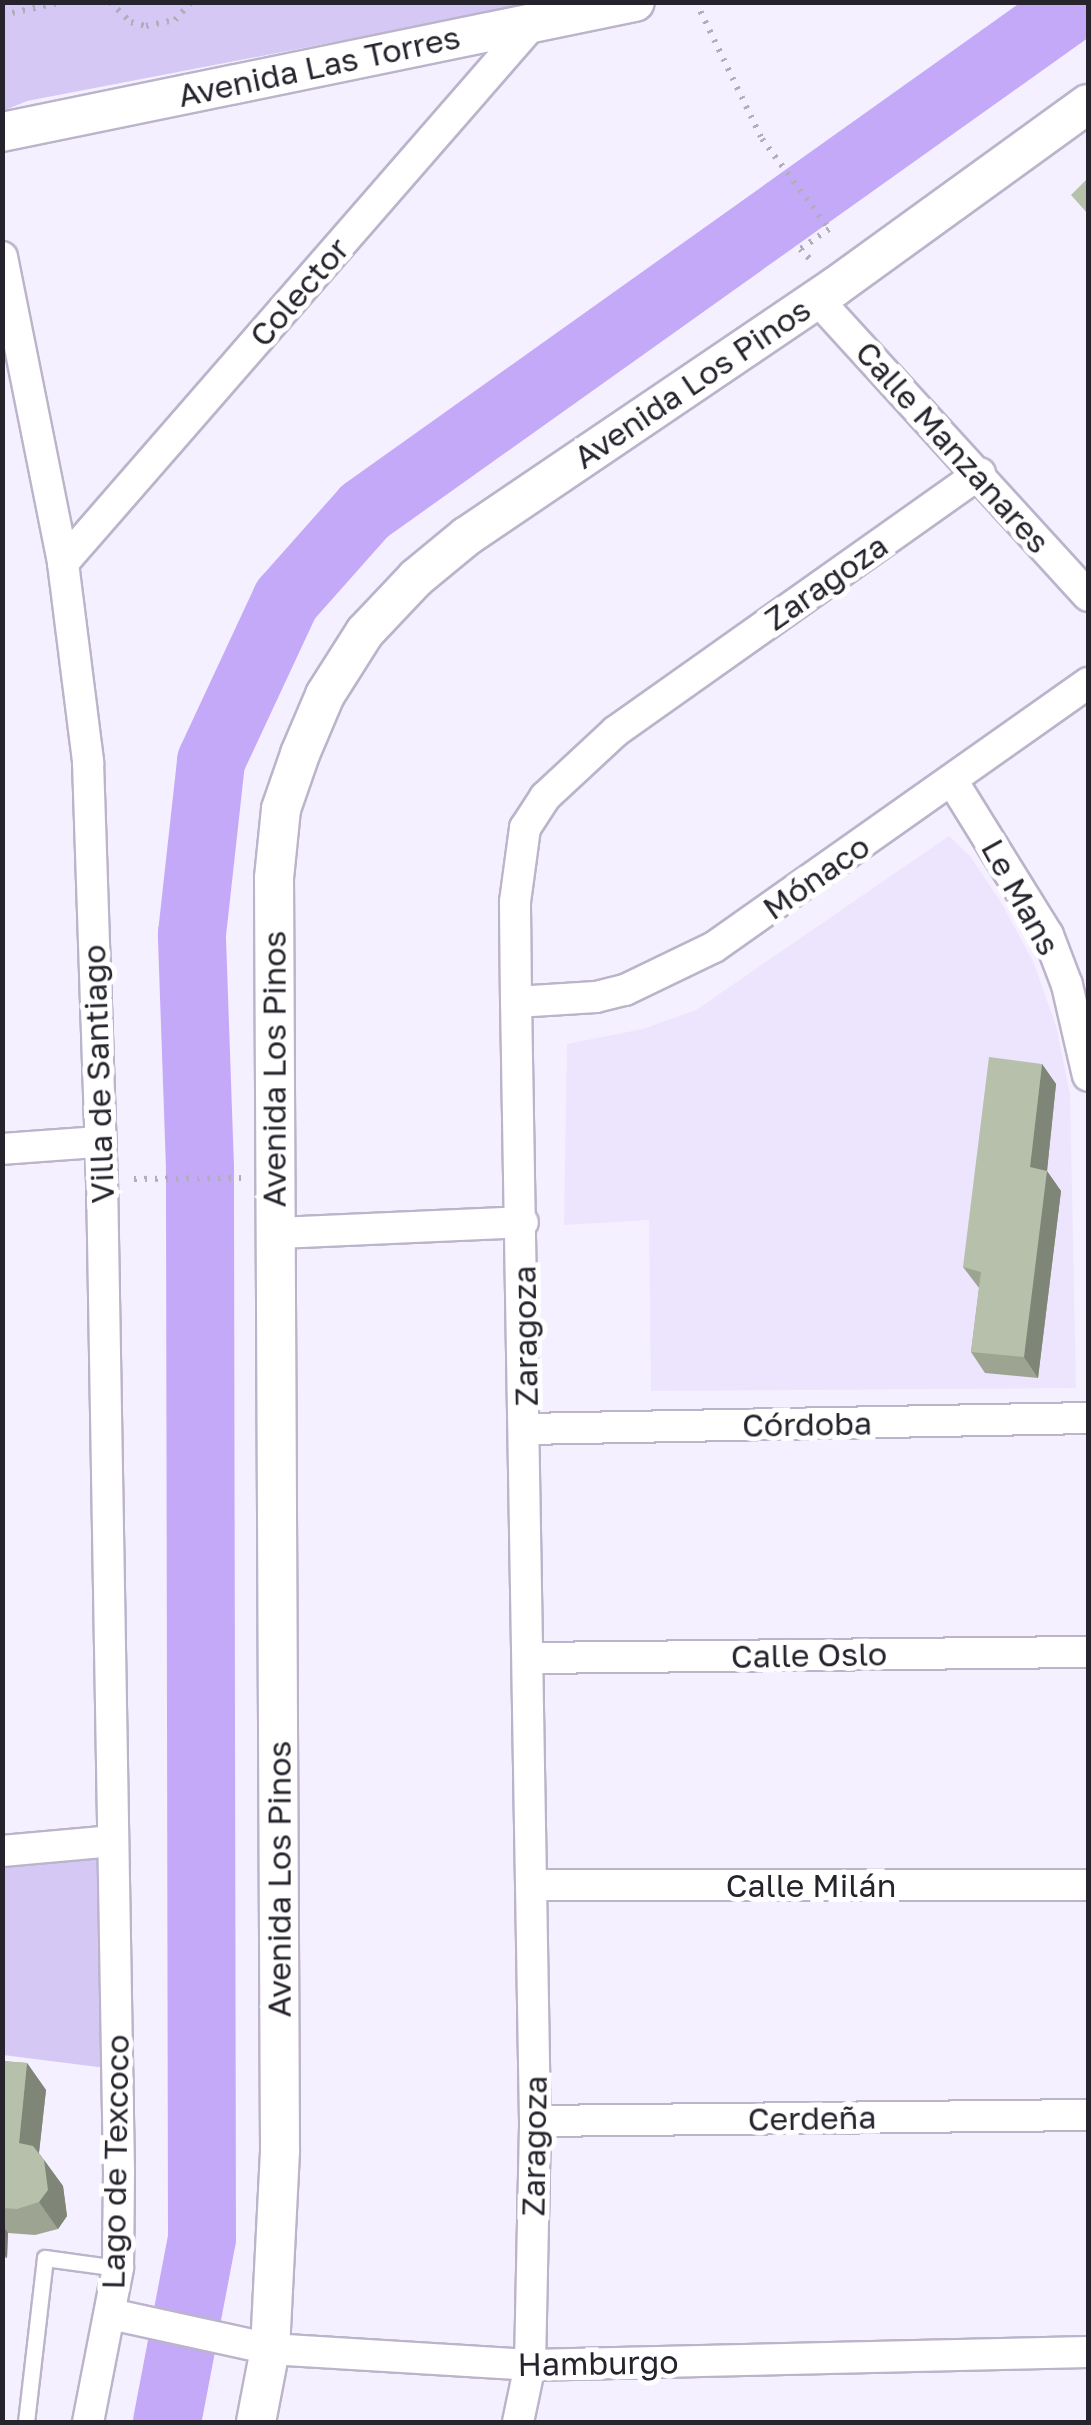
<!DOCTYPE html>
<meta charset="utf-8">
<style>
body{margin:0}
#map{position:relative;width:1091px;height:2425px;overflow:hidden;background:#f5f0ff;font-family:"Golos Text",sans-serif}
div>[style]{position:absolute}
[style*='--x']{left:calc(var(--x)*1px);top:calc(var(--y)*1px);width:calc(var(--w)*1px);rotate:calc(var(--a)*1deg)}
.built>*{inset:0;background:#ede5fe}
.green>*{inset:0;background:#d6c8f4}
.river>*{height:68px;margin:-34px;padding:0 34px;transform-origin:34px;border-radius:34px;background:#c5a9f9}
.path>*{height:6px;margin-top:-3px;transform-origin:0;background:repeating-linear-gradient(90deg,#b2adba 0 2.5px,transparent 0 10.5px)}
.roads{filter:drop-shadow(2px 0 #bbb4cb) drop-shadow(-2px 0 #bbb4cb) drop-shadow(0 2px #bbb4cb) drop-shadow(0 -2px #bbb4cb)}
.service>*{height:15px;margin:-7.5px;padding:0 7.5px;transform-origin:7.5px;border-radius:7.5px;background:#fff}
.minor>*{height:30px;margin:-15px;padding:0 15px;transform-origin:15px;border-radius:15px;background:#fff}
.tertiary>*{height:38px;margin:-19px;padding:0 19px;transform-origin:19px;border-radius:19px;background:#fff}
.wall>*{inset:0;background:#9da592}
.shaded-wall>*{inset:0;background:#7f8677}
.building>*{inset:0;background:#b6c0aa}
span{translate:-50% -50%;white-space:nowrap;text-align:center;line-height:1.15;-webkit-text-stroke:10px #fff;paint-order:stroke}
.street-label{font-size:32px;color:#26232c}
.frame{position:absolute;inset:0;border:5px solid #26232c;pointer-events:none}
</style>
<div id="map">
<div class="built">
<div style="clip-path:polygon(949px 836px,970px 856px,1002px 904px,1033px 961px,1056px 1026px,1070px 1094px,1076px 1388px,651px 1391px,649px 1220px,564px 1225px,567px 1044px,643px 1029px,696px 1010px)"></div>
</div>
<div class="green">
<div style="clip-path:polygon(3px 2px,537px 2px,537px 3px,27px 101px,3px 111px)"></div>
<div style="clip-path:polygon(120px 1855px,130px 2071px,3px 2055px,3px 1867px)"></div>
</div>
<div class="river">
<div style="--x:167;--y:2422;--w:187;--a:-79.2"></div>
<div style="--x:202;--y:2238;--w:1070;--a:-90.11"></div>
<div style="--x:200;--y:1168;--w:234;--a:-92"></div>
<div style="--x:192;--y:934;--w:174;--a:-83.7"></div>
<div style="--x:211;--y:761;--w:178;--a:-65"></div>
<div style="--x:286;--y:600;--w:119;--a:-48.4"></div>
<div style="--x:365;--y:511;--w:878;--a:-35.45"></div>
</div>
<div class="path">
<div style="--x:110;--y:2;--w:29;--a:44"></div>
<div style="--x:131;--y:22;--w:16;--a:15"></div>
<div style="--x:146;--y:26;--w:30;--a:-12"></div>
<div style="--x:175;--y:20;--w:24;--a:-48"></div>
<div style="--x:696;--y:2;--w:152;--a:64.3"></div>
<div style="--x:762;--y:139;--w:112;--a:53.3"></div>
<div style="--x:829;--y:229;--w:35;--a:145"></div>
<div style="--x:800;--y:249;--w:14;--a:45"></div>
<div style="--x:2;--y:15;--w:62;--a:-12"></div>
<div style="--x:134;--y:1179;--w:107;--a:-0.5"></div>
</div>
<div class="roads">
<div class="service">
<div style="--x:26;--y:2422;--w:165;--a:-83.4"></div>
<div style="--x:45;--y:2258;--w:74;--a:7.8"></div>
</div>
<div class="minor">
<div style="--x:2;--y:257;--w:312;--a:78.7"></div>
<div style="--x:63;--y:563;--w:201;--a:82.8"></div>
<div style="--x:88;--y:762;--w:417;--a:88.1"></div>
<div style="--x:102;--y:1179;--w:993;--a:89.02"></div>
<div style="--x:119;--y:2172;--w:96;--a:90.6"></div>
<div style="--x:118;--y:2268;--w:157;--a:101"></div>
<div style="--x:817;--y:299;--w:402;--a:47.6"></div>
<div style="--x:63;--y:563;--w:717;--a:-48.96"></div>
<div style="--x:953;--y:782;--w:180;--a:58.2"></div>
<div style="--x:1048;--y:935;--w:53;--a:69.2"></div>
<div style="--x:1067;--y:985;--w:93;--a:77"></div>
<div style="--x:516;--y:1002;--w:80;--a:-3.6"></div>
<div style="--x:596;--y:997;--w:30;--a:-14"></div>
<div style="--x:625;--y:990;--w:99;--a:-25.8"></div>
<div style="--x:714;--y:947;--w:458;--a:-35.2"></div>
<div style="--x:2;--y:1149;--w:96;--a:-4.2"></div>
<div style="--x:276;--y:1233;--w:247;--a:-2.5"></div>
<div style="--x:526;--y:1429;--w:562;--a:-1.12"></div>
<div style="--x:530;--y:1658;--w:558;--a:-0.62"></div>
<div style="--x:2;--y:1851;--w:111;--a:-5.1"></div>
<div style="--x:534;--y:1885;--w:554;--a:0"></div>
<div style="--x:535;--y:2121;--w:553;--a:-0.62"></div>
<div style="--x:111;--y:2314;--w:163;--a:12.4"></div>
<div style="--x:270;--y:2349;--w:260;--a:3.5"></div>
<div style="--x:530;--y:2365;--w:558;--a:-1.33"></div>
<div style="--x:518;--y:2422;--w:58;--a:-78.1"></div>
<div style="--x:530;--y:2365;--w:244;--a:-88.8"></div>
<div style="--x:535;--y:2121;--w:1119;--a:-90.97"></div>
<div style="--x:516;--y:1002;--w:100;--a:-90.6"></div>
<div style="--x:515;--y:902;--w:75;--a:-82.3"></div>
<div style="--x:525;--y:828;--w:37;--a:-57"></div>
<div style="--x:545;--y:797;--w:97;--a:-42.9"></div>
<div style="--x:616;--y:731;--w:446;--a:-35.3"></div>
</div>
<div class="tertiary">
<div style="--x:2;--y:132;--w:646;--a:-11.61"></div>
<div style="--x:256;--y:2422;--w:74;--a:-79.1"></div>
<div style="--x:270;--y:2349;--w:200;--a:-87.1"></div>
<div style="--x:280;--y:2149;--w:1271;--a:-90.27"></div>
<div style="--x:274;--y:878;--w:69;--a:-84.2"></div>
<div style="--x:281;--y:809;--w:58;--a:-70.9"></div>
<div style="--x:300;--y:754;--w:64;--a:-67"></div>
<div style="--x:325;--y:695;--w:75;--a:-57.6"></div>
<div style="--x:365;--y:632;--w:74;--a:-46.6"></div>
<div style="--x:416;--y:578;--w:66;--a:-39.5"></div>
<div style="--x:467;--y:536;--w:444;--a:-34.1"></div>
<div style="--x:835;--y:287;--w:312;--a:-35.9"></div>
</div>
</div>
<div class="wall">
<div style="clip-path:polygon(1042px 1064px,1056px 1084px,1047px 1171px,1061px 1191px,1038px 1378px,985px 1373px,971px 1352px,979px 1288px,963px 1267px)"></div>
<div style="clip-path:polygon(2px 2061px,27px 2063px,46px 2090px,39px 2153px,63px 2186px,67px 2216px,58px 2229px,35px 2235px,8px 2233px,7px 2258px,2px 2257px)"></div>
</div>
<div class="shaded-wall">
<div style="clip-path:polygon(1042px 1064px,1056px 1084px,1047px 1171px,1061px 1191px,1038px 1378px,1024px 1357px,1030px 1167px)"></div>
<div style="clip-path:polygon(27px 2063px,46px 2090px,37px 2170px,19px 2143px)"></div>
<div style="clip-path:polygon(44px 2160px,63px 2186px,67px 2216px,58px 2229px,39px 2202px)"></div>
<div style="clip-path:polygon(2px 2224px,8px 2233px,7px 2258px,2px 2251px)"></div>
</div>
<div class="building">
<div style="clip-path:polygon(1088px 178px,1088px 214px,1071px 195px)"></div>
<div style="clip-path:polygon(989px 1057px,1042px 1064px,1030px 1167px,1047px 1171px,1024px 1357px,971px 1352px,981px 1272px,963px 1267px)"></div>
<div style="clip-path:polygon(2px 2061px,27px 2063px,19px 2143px,33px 2146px,44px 2160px,48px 2190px,39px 2202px,17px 2209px,2px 2208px)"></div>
</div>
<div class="street-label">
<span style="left:319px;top:66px;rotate:-12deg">Avenida Las Torres</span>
<span style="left:299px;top:292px;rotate:-49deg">Colector</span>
<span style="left:692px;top:383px;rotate:-34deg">Avenida Los Pinos</span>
<span style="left:953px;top:447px;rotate:48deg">Calle Manzanares</span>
<span style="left:826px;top:582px;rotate:-35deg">Zaragoza</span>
<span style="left:816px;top:877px;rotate:-35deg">Mónaco</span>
<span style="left:1021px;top:897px;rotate:61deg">Le Mans</span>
<span style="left:274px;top:1069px;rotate:-90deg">Avenida Los Pinos</span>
<span style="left:98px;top:1074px;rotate:-92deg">Villa de Santiago</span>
<span style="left:525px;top:1336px;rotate:-91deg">Zaragoza</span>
<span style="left:807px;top:1424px;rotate:-1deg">Córdoba</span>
<span style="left:809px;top:1655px;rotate:-1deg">Calle Oslo</span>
<span style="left:279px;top:1879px;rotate:-90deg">Avenida Los Pinos</span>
<span style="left:811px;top:1885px">Calle Milán</span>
<span style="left:812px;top:2118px;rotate:-1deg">Cerdeña</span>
<span style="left:534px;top:2146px;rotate:-89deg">Zaragoza</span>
<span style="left:115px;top:2162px;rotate:-89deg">Lago de Texcoco</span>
<span style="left:598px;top:2363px;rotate:-1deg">Hamburgo</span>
</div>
<div class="frame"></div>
</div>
